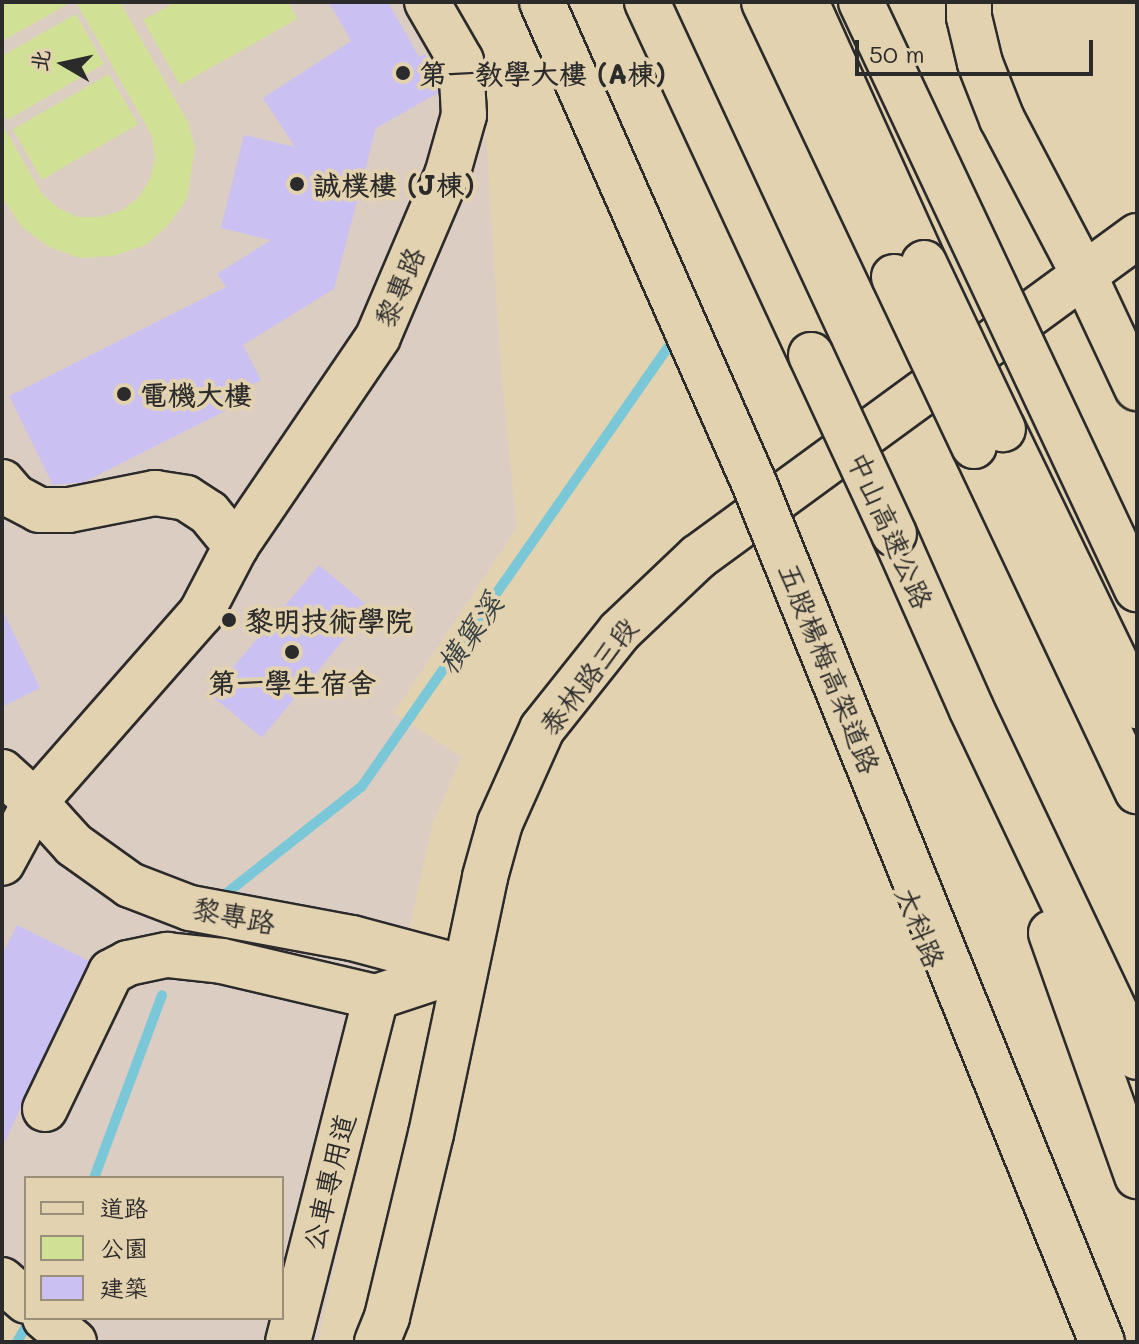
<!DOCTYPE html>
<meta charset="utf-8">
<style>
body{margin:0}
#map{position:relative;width:1139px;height:1344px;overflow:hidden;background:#e3d2af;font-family:Mali,"LXGW WenKai TC",sans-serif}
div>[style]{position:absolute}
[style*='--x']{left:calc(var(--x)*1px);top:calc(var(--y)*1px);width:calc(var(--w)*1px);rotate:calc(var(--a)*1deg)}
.built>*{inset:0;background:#dccdc3}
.green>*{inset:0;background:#d0e094;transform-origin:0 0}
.stream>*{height:10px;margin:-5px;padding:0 5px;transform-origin:5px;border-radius:5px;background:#7ac8d7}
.building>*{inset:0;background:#cac0f2;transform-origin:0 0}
.roads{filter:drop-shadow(2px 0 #2b2b2b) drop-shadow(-2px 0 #2b2b2b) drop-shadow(0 2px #2b2b2b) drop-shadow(0 -2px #2b2b2b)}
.minor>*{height:44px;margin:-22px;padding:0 22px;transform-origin:22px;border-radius:22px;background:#e3d2af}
.major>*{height:44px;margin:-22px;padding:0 22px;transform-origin:22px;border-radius:22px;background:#e3d2af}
.highway>*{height:44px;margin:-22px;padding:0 22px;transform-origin:22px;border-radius:22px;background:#e3d2af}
.bridges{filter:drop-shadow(2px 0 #2b2b2b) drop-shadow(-2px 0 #2b2b2b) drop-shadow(0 2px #2b2b2b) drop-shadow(0 -2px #2b2b2b)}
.highway-bridge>*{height:44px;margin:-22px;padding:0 22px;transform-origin:22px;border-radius:22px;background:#e3d2af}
.dots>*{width:22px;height:22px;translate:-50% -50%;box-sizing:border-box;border:4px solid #e3d2af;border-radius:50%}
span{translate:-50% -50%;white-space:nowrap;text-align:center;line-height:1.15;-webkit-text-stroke:8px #e3d2af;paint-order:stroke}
.poi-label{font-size:28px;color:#2b2b2b;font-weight:700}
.left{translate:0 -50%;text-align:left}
.street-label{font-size:28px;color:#2b2b2b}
.water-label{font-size:30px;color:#374345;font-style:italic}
.frame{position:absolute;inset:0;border:4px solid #2b2b2b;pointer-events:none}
.legend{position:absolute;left:24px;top:1176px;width:260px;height:144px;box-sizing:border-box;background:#e3d2af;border:2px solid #998f7a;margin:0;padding:10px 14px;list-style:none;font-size:24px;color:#2b2b2b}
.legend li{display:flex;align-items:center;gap:16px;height:40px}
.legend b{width:40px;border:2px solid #998f7a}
.north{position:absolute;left:24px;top:24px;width:80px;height:80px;-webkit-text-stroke:6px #e3d2af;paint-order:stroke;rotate:279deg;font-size:22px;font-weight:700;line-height:32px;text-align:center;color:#2b2b2b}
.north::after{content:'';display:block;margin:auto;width:28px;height:36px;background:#2b2b2b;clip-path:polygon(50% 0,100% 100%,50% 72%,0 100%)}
.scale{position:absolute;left:855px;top:40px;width:238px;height:36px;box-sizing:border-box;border:4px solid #2b2b2b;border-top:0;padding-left:10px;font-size:24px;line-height:28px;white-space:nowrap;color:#2b2b2b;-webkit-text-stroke:6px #e3d2af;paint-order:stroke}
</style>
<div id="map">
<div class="built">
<div style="clip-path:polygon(2px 2px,443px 2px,482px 71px,501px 369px,517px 528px,394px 713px,462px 757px,433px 823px,318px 1342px,94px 1342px,65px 1318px,282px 1318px,282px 1178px,26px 1178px,26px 1287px,2px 1269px)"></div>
</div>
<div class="green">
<div style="clip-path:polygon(2px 2px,70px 2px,70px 3px,2px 41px)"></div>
<div style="clip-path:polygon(76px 2px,120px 2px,188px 122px,195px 148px,187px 199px,169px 224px,146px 245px,113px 256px,80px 258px,49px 247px,22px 227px,2px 197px,2px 124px,42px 194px,58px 208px,78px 217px,100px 217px,121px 211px,138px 198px,150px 179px,155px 158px,152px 136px)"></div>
<div style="clip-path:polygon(176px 2px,288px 2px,297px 19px,180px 85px,143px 20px)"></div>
<div style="clip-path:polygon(76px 14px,104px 64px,7px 120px,2px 111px,2px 56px)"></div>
<div style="left:109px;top:74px;width:58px;height:111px;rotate:60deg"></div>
</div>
<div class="stream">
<div style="--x:228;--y:892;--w:171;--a:-38.3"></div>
<div style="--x:362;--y:786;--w:544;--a:-55.11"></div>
<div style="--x:94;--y:1178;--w:195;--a:-69.6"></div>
<div style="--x:17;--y:1342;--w:28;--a:-60"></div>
</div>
<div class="building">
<div style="clip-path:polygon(329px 2px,388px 2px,419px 57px,425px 54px,437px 74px,438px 93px,376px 128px,334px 289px,243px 345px,261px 380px,236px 393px,241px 403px,84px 482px,53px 485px,9px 396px,226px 287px,217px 274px,271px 240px,221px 228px,244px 135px,295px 147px,263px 98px,351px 41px)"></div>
<div style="left:319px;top:565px;width:67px;height:169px;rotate:40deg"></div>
<div style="clip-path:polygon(2px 609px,40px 688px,2px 707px)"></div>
<div style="clip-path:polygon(17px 925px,89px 961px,2px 1148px,2px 955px)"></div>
</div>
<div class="roads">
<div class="minor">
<div style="--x:427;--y:2;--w:68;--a:60"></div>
<div style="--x:461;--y:61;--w:54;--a:86.8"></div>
<div style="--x:464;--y:115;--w:62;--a:105.8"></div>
<div style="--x:447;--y:175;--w:176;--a:113.1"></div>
<div style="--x:378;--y:337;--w:253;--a:124.2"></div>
<div style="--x:236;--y:546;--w:76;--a:117.6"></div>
<div style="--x:201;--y:613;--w:252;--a:131.3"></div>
<div style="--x:35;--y:802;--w:58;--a:47.8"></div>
<div style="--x:74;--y:845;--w:69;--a:35.5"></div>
<div style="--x:130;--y:885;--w:64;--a:21"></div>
<div style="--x:190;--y:908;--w:165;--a:10.5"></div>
<div style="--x:352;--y:938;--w:116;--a:15"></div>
<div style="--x:969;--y:2;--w:15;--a:90"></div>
<div style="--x:969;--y:17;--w:47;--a:76.6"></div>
<div style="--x:980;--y:63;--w:60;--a:68.6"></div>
<div style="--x:1002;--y:119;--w:176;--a:62.3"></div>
<div style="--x:1084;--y:275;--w:125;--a:64.9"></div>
<div style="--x:2;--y:482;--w:20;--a:49"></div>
<div style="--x:15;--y:497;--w:27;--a:28"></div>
<div style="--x:39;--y:510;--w:30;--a:0"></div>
<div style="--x:69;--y:510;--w:88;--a:-11.2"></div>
<div style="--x:155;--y:493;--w:31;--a:9"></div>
<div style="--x:186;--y:498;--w:27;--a:33"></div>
<div style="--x:209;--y:513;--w:43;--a:50.7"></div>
<div style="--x:2;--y:772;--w:45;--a:42.3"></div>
<div style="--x:35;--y:802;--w:69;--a:118.4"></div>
<div style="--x:45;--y:1109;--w:152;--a:-64.3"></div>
<div style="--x:111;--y:972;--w:19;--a:-28"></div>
<div style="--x:128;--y:963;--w:40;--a:-12"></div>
<div style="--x:167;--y:955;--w:55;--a:6.2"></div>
<div style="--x:222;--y:961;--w:158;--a:13.2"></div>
<div style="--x:376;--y:997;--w:93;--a:-18.2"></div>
<div style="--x:2;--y:1280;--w:32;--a:41"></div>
<div style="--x:45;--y:1318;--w:38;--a:40"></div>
<div style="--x:288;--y:1342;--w:356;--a:-75.7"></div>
</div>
<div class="major">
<div style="--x:377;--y:1342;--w:27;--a:-68"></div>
<div style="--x:387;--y:1317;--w:188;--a:-76.5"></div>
<div style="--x:431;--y:1134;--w:263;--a:-78.1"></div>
<div style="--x:485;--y:877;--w:56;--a:-74.5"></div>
<div style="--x:500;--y:823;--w:103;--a:-65.9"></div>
<div style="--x:542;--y:729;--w:125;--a:-51.5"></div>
<div style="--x:620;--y:631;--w:108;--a:-43.5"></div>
<div style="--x:698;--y:557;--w:544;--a:-36.17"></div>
</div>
<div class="highway">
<div style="--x:647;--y:2;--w:389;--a:65.1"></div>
<div style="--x:764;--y:2;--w:304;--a:64.7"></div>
<div style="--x:806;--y:2;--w:286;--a:65.7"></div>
<div style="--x:1003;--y:429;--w:308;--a:64.2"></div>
<div style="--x:974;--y:446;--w:382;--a:64.7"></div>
<div style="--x:894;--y:534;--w:190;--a:66.1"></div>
<div style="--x:971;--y:708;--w:386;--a:64.6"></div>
<div style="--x:1051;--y:933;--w:258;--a:70.5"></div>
</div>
</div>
<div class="bridges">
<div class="highway-bridge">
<div style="--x:542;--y:2;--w:526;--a:66.21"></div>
<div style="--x:754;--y:483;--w:927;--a:67.95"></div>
<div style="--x:861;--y:2;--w:649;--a:64.82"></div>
<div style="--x:924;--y:263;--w:184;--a:64.6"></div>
<div style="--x:894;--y:277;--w:187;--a:64.7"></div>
<div style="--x:811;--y:355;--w:197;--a:65.1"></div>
</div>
</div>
<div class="dots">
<div style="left:403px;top:73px;background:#2b2b2b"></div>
<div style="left:297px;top:184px;background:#2b2b2b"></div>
<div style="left:124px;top:394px;background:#2b2b2b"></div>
<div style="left:229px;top:620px;background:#2b2b2b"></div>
<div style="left:292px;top:652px;background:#2b2b2b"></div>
</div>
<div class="poi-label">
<span class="left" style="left:419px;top:73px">第一教學大樓 (A棟)</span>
<span class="left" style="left:313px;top:184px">誠樸樓 (J棟)</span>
<span class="left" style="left:140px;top:394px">電機大樓</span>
<span class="left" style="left:245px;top:620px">黎明技術學院</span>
<span style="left:292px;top:682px">第一學生宿舍</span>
</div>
<div class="street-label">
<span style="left:399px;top:287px;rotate:-67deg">黎專路</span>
<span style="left:891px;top:530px;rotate:66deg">中山高速公路</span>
<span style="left:830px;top:668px;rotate:68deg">五股楊梅高架道路</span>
<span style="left:588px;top:676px;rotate:-52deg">泰林路三段</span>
<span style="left:234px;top:915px;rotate:11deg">黎專路</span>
<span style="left:921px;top:927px;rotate:68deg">大科路</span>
<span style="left:328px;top:1182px;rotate:-76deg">公車專用道</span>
</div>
<div class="water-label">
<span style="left:469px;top:633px;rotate:-55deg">橫窠溪</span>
</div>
<div class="frame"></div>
<ul class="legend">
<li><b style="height:10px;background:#e3d2af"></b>道路</li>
<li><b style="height:22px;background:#d0e094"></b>公園</li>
<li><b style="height:22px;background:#cac0f2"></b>建築</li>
</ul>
<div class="north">北</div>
<div class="scale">50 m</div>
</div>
